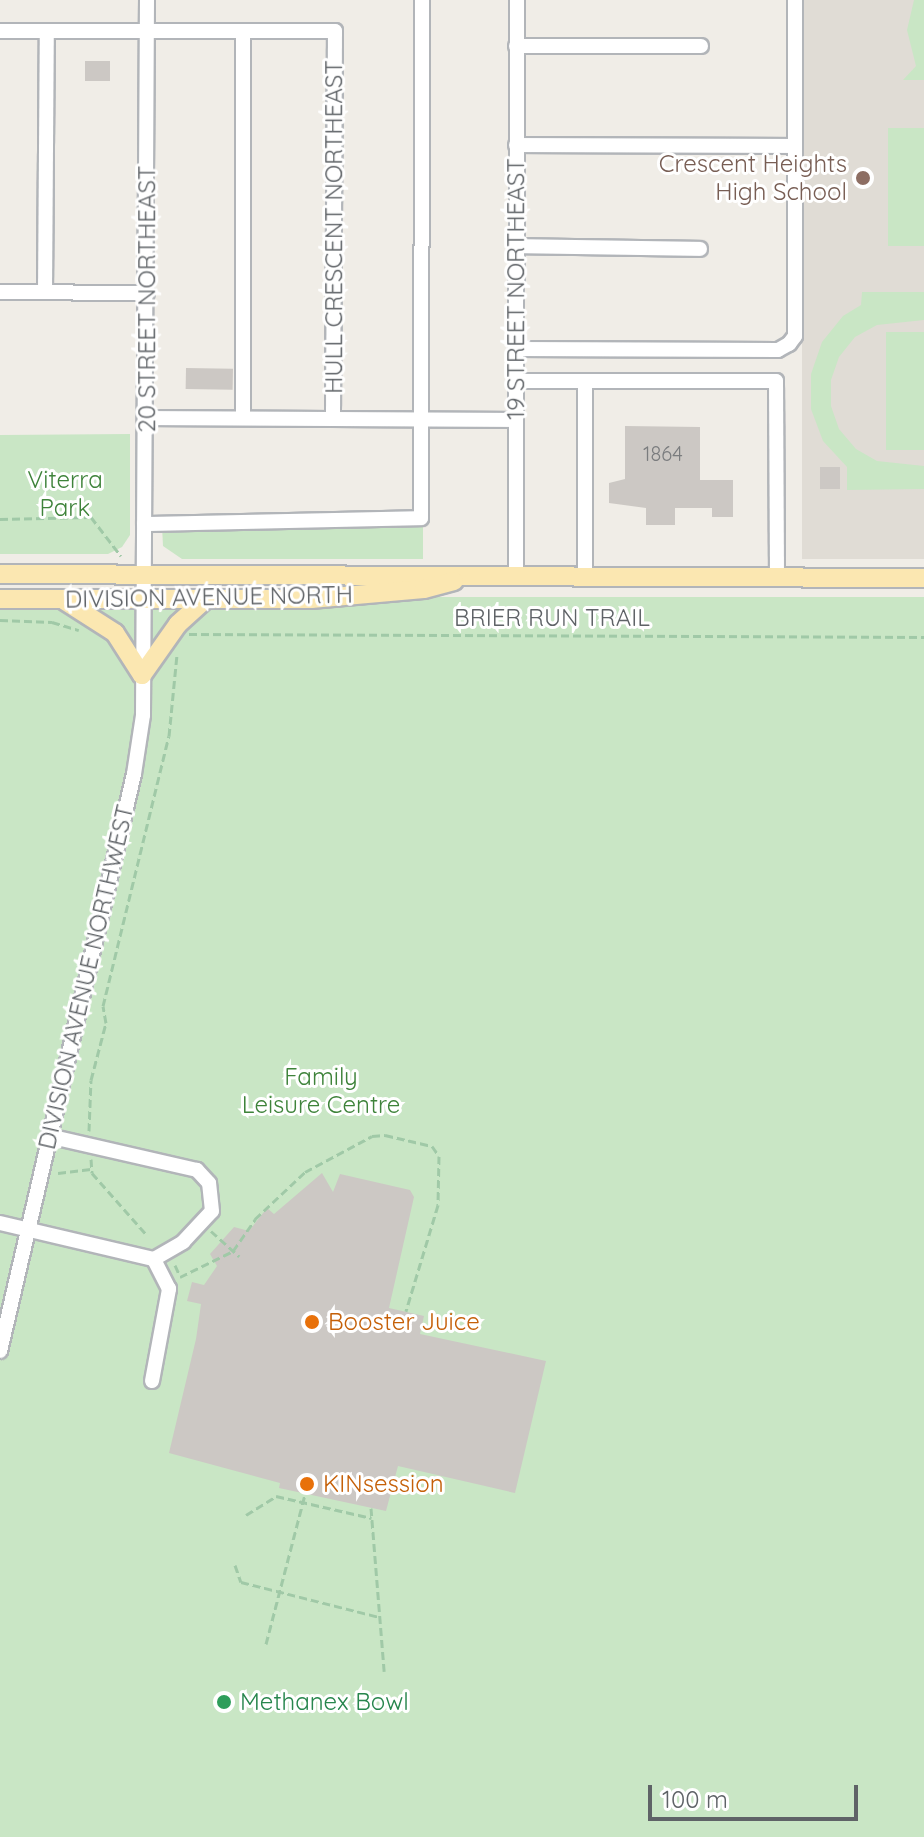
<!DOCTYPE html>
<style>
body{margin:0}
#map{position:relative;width:924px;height:1837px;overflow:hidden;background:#f0ede7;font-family:Quicksand,sans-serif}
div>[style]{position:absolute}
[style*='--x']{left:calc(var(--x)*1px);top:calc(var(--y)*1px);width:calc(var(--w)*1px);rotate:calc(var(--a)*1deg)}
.education>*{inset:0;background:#e0dcd5;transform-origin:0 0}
.green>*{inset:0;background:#c9e6c5;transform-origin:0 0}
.building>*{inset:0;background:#ccc8c4;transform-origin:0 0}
.path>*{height:3px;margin-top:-1.5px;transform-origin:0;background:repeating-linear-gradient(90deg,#a0c9a7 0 8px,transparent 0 12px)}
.roads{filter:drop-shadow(2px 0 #b2b5b9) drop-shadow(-2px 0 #b2b5b9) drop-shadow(0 2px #b2b5b9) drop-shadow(0 -2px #b2b5b9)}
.minor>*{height:14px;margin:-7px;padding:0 7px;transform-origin:7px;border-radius:7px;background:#fff}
.major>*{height:18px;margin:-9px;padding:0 9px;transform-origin:9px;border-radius:9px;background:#fbe7b1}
.dots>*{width:22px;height:22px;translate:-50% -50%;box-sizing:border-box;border:4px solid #fff;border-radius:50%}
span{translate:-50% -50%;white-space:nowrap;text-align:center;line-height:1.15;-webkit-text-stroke:6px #fff;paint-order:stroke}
.number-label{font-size:20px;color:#7a7c7e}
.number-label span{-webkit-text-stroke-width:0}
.education-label{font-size:24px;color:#785e54}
.right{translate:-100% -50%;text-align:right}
.street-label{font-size:24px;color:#5f6367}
.park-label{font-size:24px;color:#3e833a}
.food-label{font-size:24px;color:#c56008}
.left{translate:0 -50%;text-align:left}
.leisure-label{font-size:24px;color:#27864d}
.scale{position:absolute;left:648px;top:1785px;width:210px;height:36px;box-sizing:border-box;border:4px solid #5f6367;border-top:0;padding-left:10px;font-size:24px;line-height:28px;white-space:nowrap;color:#5f6367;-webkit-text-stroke:6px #fff;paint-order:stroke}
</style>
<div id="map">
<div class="education">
<div style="left:802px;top:0;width:122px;height:559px"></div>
</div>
<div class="green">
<div style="clip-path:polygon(914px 0,924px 0,924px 80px,903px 80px,916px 66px,907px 30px)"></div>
<div style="left:888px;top:128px;width:36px;height:118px"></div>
<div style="clip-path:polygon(862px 292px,924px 292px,924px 320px,877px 325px,855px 337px,839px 357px,831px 380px,831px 406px,839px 429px,856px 449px,877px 461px,924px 466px,924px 489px,847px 490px,847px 467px,823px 441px,811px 409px,811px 374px,822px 342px,843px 316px,861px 305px)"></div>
<div style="left:886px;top:332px;width:38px;height:118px"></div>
<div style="clip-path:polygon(130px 434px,130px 535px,122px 547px,108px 554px,0 554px,0 435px)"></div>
<div style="clip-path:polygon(162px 526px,423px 526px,423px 559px,182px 559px,163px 546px)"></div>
<div style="left:924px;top:597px;width:1240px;height:924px;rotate:90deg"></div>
</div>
<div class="building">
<div style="left:85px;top:61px;width:25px;height:20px"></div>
<div style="left:186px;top:368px;width:47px;height:21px;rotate:1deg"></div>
<div style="clip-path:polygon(625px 426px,700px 427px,700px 480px,733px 480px,733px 517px,712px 517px,712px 508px,675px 508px,675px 525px,646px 525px,646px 508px,609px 503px,609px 483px,625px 479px)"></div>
<div style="left:820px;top:467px;width:20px;height:22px"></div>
<div style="clip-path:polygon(322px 1173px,333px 1192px,340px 1174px,410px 1190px,414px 1197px,389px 1308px,424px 1316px,420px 1334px,546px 1361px,515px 1493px,398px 1466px,386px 1511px,279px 1488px,280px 1483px,169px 1453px,196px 1339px,201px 1304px,187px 1301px,192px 1282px,204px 1285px,217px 1266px,210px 1254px,234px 1227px,249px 1231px,267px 1208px,274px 1214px)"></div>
</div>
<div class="path">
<div style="--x:0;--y:519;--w:91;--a:-1.3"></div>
<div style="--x:91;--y:517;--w:49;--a:52.4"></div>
<div style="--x:0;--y:620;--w:52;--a:2.2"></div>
<div style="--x:52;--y:622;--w:28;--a:17"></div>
<div style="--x:189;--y:634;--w:735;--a:0.23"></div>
<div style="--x:89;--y:1131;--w:51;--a:-87.8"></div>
<div style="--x:91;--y:1080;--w:59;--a:-75.3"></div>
<div style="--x:106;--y:1023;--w:17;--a:-100"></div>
<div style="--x:103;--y:1006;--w:278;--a:-76.3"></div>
<div style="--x:169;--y:736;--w:82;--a:-84.4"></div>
<div style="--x:91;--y:1159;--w:14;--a:86"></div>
<div style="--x:92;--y:1173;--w:81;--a:48.5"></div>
<div style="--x:58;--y:1173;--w:33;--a:-7"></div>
<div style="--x:211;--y:1231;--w:38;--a:42"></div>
<div style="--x:175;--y:1265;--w:12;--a:66"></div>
<div style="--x:180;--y:1277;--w:59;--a:-26.1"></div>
<div style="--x:233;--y:1251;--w:39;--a:-55"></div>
<div style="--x:255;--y:1219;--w:69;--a:-43.2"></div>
<div style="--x:305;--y:1172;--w:76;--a:-28.2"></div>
<div style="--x:372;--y:1136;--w:13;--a:-4"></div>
<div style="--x:385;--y:1135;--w:48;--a:13.2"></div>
<div style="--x:432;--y:1146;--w:12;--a:55"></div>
<div style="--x:439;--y:1156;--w:49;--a:91.2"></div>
<div style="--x:438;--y:1205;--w:111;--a:106.8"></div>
<div style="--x:371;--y:1508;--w:164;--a:85.4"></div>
<div style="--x:246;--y:1515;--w:36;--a:-32"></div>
<div style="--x:276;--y:1496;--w:98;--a:13"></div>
<div style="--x:235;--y:1565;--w:18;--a:71"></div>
<div style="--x:241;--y:1582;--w:142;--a:14.2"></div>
<div style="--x:266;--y:1644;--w:155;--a:-75.4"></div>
</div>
<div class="roads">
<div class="minor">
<div style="--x:0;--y:31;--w:335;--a:0"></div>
<div style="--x:335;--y:31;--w:388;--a:90.3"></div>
<div style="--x:243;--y:31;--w:387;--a:90"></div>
<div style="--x:516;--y:46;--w:185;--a:0"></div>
<div style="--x:516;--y:145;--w:279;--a:0.2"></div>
<div style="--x:516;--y:246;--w:184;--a:0.9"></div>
<div style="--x:0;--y:292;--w:147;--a:0.4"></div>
<div style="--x:45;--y:292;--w:261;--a:-89.6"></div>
<div style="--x:516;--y:349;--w:262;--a:0.2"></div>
<div style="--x:778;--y:350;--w:13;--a:-29"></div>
<div style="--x:789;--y:344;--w:10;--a:-53"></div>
<div style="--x:795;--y:336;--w:336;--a:-90"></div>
<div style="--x:516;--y:381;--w:260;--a:0"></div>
<div style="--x:776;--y:381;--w:197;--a:89.7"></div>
<div style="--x:585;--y:381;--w:197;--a:90"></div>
<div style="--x:147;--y:418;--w:369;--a:0.3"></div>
<div style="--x:144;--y:524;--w:277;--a:-1.2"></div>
<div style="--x:421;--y:518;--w:518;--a:-89.89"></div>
<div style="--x:516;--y:578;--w:578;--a:-89.9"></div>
<div style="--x:0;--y:1223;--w:158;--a:13.2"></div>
<div style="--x:154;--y:1259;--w:34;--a:-30"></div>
<div style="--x:183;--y:1242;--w:42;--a:-46.9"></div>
<div style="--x:212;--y:1211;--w:28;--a:-96"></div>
<div style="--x:209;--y:1183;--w:18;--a:-133"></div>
<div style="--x:197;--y:1170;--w:152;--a:-167.1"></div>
<div style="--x:0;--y:1351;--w:592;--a:-76.93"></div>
<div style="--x:134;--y:774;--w:60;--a:-81.3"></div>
<div style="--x:143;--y:715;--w:715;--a:-89.68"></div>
<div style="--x:152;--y:1381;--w:94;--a:-79.5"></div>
<div style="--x:169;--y:1289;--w:34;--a:-117"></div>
</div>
<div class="major">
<div style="--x:0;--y:574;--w:924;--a:0.25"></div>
<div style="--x:0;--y:599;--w:311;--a:0"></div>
<div style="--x:311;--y:599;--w:113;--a:-5.1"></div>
<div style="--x:424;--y:589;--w:31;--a:-15"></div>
<div style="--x:65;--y:601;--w:59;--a:32.6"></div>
<div style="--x:115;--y:633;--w:50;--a:57.3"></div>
<div style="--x:142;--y:675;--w:62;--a:-54.8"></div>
<div style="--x:178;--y:624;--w:36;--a:-42"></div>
</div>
</div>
<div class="dots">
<div style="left:863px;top:178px;background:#8d6e63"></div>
<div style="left:312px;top:1322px;background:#e8710a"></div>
<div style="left:307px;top:1484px;background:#e8710a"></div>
<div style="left:224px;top:1702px;background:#2e9e5b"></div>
</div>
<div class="number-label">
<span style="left:663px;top:453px">1864</span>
</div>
<div class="education-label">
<span class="right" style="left:847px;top:178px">Crescent Heights<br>High School</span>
</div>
<div class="street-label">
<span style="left:334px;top:227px;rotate:-90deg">HULL CRESCENT NORTHEAST</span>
<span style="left:516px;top:289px;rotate:-90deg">19 STREET NORTHEAST</span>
<span style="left:147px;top:299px;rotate:-90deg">20 STREET NORTHEAST</span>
<span style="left:209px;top:597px;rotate:-1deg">DIVISION AVENUE NORTH</span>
<span style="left:552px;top:618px">BRIER RUN TRAIL</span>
<span style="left:86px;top:977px;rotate:-77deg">DIVISION AVENUE NORTHWEST</span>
</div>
<div class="park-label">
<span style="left:65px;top:494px">Viterra<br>Park</span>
<span style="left:321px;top:1091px">Family<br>Leisure Centre</span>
</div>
<div class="food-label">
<span class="left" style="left:328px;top:1322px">Booster Juice</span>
<span class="left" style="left:323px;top:1484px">KINsession</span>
</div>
<div class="leisure-label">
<span class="left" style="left:240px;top:1702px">Methanex Bowl</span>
</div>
<div class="scale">100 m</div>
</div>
